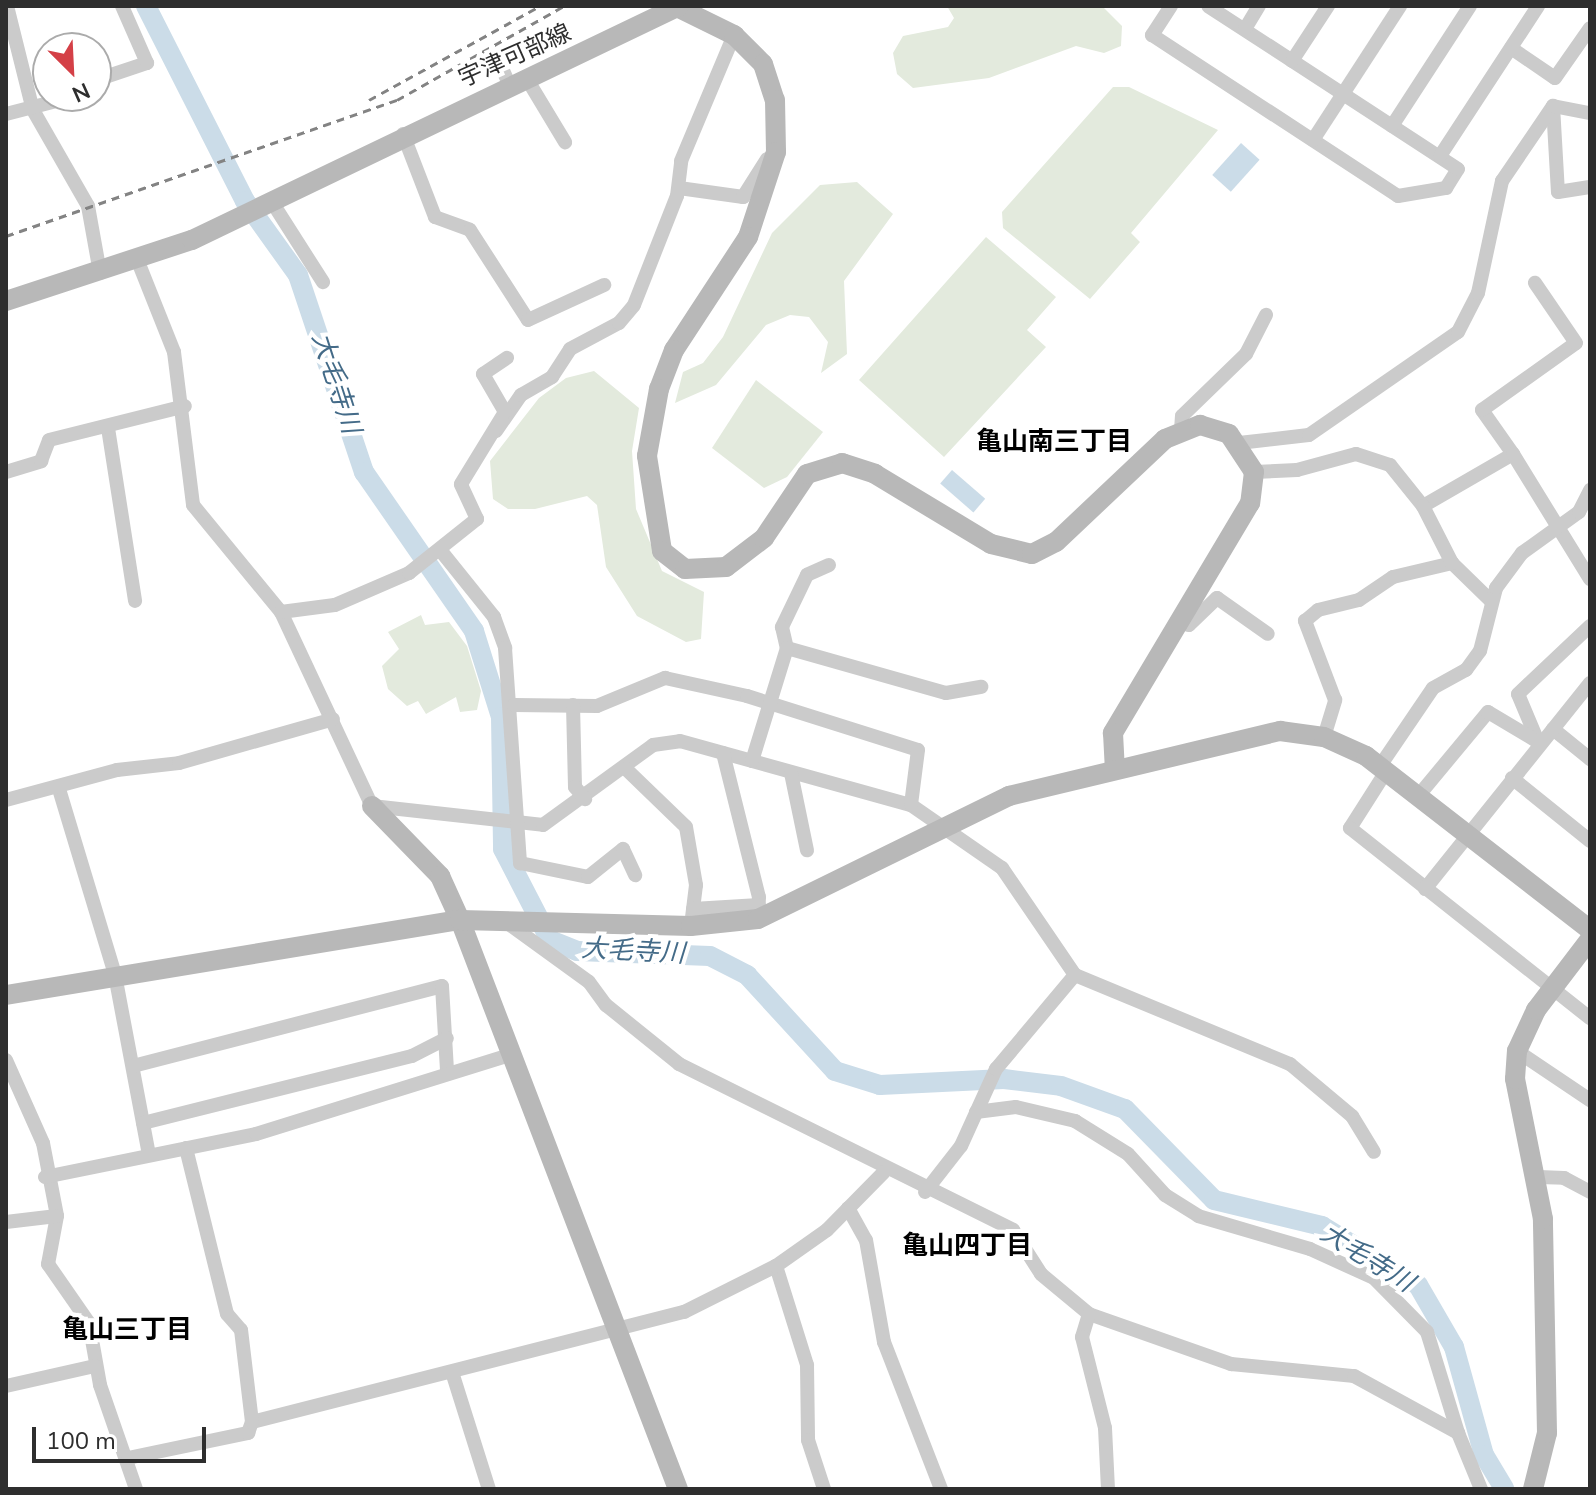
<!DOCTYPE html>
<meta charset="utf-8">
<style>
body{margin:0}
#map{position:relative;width:1596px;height:1495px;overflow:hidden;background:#fff;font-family:"Nunito Sans","Noto Sans JP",sans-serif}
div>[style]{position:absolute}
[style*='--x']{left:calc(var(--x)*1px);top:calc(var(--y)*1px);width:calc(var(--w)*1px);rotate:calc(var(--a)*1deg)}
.green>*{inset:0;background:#e3eadd}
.water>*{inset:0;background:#cbdce8;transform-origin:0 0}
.river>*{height:20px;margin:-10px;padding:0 10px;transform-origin:10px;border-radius:10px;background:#cbdce8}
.street>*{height:14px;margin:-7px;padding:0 7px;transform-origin:7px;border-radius:7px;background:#cbcbcb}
.secondary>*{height:20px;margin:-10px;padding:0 10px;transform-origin:10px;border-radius:10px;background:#b8b8b8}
.rail>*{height:3px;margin-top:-1.5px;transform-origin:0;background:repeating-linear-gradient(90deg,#838383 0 8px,transparent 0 14px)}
span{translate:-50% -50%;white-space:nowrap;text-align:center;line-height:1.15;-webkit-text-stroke:8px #fff;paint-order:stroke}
.street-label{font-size:24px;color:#2e2e2e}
.water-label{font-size:26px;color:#446b88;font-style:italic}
.neighbourhood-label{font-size:26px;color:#000;font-weight:700}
.frame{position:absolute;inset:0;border:8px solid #2e2e2e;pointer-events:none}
.north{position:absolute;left:32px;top:32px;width:80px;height:80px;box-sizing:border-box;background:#fff;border:2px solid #ababab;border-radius:50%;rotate:156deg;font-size:22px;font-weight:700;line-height:32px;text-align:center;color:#2e2e2e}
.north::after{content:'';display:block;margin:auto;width:28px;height:36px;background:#d44047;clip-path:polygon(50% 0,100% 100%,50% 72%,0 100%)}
.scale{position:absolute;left:32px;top:1427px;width:174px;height:36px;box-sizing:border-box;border:4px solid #2e2e2e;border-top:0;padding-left:10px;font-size:24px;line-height:28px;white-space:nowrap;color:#2e2e2e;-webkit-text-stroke:6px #fff;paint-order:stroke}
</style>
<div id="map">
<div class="green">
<div style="clip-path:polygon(947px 6px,1102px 6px,1122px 26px,1121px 46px,1104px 53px,1076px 46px,989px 78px,913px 88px,897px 74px,893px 53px,903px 36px,948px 27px,954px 18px)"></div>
<div style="clip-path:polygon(1113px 87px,1129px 87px,1218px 130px,1131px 233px,1140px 242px,1090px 299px,1003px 228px,1002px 212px)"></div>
<div style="clip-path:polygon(857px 182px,893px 214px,844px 281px,847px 354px,821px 373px,828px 342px,809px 317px,790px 315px,766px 325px,716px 385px,675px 403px,683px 372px,703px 363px,723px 337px,772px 233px,820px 185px)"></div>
<div style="clip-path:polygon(986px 237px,1056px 297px,1027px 330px,1046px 347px,944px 457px,859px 380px)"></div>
<div style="clip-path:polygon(594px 371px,639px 408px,632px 451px,636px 509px,662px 571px,704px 592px,701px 639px,686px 642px,637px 616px,606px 567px,597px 505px,587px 496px,535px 509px,508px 509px,493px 499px,490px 461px,539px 398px,566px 378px)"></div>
<div style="clip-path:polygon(756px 380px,823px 432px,787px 477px,764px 488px,712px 448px)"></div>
<div style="clip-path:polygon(421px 615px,425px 625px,449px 622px,467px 646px,481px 691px,477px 710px,460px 712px,456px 697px,426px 714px,418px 701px,407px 706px,388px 689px,382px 666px,399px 649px,388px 632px)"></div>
</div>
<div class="water">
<div style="left:1241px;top:143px;width:25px;height:43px;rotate:42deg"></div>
<div style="left:952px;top:470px;width:44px;height:18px;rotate:41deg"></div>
</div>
<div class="river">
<div style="--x:146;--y:6;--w:219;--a:63.1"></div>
<div style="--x:245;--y:201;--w:91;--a:54.4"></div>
<div style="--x:298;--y:275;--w:208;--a:71.5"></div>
<div style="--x:364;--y:472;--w:193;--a:55.3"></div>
<div style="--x:474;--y:631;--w:90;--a:72.6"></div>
<div style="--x:501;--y:717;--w:132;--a:89.1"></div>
<div style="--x:503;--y:849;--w:102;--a:62.7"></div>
<div style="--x:550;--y:940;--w:29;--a:22"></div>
<div style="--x:577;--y:951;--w:133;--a:2.2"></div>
<div style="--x:710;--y:956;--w:42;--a:27.2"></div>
<div style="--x:747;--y:975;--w:130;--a:47.5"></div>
<div style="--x:835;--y:1071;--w:47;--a:17.3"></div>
<div style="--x:880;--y:1085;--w:124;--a:-2.8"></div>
<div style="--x:1004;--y:1079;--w:57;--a:7"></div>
<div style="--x:1061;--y:1086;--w:68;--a:19.8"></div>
<div style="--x:1125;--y:1109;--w:127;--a:45.6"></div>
<div style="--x:1214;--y:1200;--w:111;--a:13.5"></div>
<div style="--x:1322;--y:1226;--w:113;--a:31.6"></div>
<div style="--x:1418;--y:1285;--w:72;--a:59.9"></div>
<div style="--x:1454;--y:1347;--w:112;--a:74.5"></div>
<div style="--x:1484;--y:1455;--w:39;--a:59"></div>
</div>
<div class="street">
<div style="--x:7;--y:6;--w:107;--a:76"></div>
<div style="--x:33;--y:110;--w:111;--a:60.2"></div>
<div style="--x:88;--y:206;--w:68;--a:79.8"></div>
<div style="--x:1171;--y:6;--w:35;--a:123"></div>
<div style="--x:1152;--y:35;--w:294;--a:33.2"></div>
<div style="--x:1398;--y:196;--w:49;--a:-9.5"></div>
<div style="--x:1446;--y:188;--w:22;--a:-58"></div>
<div style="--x:1458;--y:169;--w:298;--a:-146.9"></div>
<div style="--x:1245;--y:29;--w:27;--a:-59"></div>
<div style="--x:1511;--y:48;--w:53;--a:34.3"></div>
<div style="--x:1555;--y:78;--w:61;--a:-55"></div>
<div style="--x:1292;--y:61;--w:66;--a:-56.8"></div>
<div style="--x:501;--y:66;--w:22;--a:66"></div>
<div style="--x:527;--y:79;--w:74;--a:58.9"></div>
<div style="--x:96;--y:80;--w:54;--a:-18.4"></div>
<div style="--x:147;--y:63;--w:62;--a:-113.7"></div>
<div style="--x:1553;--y:106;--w:86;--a:86.7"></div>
<div style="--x:1558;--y:192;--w:32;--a:-9"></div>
<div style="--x:6;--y:114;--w:72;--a:-14.4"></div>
<div style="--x:1392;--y:126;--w:143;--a:-57"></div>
<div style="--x:403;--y:134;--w:89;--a:68.9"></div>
<div style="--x:435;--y:217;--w:37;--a:20"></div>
<div style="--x:470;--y:230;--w:107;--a:57.2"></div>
<div style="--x:528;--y:320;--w:84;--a:-24.7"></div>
<div style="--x:1313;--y:140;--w:160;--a:-57"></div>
<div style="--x:1440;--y:156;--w:179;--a:-56.8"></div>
<div style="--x:679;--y:188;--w:65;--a:8"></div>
<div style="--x:743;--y:197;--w:45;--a:-57.7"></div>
<div style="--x:272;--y:202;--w:95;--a:57.5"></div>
<div style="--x:137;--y:259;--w:100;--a:68.3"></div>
<div style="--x:174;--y:352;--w:154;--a:82.9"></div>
<div style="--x:193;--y:505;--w:139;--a:50.6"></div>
<div style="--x:281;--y:612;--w:214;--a:64.9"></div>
<div style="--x:372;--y:806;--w:172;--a:6.3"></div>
<div style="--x:543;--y:825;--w:136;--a:-36"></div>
<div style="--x:653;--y:745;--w:27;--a:-8"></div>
<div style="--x:680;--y:741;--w:240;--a:15.5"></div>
<div style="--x:911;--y:805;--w:111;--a:34.7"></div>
<div style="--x:1002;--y:868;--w:130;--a:55.7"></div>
<div style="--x:1075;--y:975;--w:233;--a:22.5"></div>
<div style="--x:1290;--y:1064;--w:81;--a:40"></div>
<div style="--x:1352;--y:1116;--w:42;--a:58.6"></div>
<div style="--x:108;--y:428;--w:175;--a:81.1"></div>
<div style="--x:1181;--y:430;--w:14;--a:-86"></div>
<div style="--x:1182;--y:416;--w:89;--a:-44.1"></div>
<div style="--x:1246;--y:354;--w:44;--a:-62.9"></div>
<div style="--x:496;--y:431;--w:44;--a:-55.2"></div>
<div style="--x:521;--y:395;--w:36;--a:-30"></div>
<div style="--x:552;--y:377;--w:33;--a:-57"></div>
<div style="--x:570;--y:349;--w:55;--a:-28"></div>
<div style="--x:619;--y:323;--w:23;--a:-50"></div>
<div style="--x:634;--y:305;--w:117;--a:-68.5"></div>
<div style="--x:677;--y:196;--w:35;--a:-83"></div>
<div style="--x:681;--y:161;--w:137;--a:-67.2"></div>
<div style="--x:1239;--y:443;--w:70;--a:-6.5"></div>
<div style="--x:1309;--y:435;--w:181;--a:-34.7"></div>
<div style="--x:1458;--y:332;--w:44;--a:-62.9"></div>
<div style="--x:1478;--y:293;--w:115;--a:-77.9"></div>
<div style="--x:1502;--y:181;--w:91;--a:-55.8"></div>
<div style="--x:1553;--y:106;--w:38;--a:11"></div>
<div style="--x:1513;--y:454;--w:54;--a:-125.2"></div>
<div style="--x:1482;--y:410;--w:115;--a:-35.5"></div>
<div style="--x:1576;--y:343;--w:73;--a:-124.3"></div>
<div style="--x:6;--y:472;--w:37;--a:-17"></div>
<div style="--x:41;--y:461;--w:22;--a:-69"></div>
<div style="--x:49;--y:440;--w:140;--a:-14"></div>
<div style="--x:1254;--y:472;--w:43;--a:-2.7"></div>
<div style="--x:1297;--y:470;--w:61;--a:-15.2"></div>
<div style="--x:1356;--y:454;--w:36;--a:18"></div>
<div style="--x:1390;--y:465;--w:53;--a:51.2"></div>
<div style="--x:1423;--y:506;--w:104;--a:-30"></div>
<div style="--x:1513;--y:454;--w:147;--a:58.4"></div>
<div style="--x:441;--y:551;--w:85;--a:51.2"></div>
<div style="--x:494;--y:617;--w:33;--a:70"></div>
<div style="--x:505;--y:648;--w:216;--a:86"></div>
<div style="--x:520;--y:863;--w:69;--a:11.6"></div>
<div style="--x:588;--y:877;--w:45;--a:-38.7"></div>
<div style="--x:623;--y:849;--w:29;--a:65"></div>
<div style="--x:1452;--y:563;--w:53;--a:44.2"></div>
<div style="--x:829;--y:565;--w:24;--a:156"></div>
<div style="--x:807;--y:575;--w:58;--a:115.7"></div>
<div style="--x:782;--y:627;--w:22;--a:77"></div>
<div style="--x:787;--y:648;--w:165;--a:15.8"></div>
<div style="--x:946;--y:693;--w:36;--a:-10"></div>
<div style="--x:281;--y:612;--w:54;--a:-7.4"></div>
<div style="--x:335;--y:605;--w:81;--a:-23.4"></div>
<div style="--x:409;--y:573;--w:87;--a:-38.5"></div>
<div style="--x:477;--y:519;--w:38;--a:-115"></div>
<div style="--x:461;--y:484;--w:84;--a:-58.6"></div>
<div style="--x:505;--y:412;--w:44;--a:-120.1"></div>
<div style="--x:483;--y:374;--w:29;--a:-34"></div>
<div style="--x:1179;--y:623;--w:10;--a:11"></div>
<div style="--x:1189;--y:625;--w:39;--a:-44"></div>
<div style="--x:1217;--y:598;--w:62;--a:35.2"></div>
<div style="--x:514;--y:705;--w:83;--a:0.7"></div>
<div style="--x:597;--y:706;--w:74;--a:-22.4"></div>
<div style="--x:665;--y:678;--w:84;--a:12.4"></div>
<div style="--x:747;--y:696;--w:179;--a:17.5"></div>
<div style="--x:918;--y:750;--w:55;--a:97.3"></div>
<div style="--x:573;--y:705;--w:82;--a:88.6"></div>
<div style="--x:575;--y:787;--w:16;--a:50"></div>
<div style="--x:1553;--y:729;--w:48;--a:39"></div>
<div style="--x:1324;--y:737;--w:39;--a:-73"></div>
<div style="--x:1335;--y:700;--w:85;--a:-110.8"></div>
<div style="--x:1305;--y:621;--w:17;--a:-40"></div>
<div style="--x:1318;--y:610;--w:42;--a:-13.7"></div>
<div style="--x:1359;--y:600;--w:41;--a:-34.1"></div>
<div style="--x:1393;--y:577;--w:61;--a:-13.3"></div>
<div style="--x:1452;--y:563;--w:64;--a:-117"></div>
<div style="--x:1539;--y:744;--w:54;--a:-112.8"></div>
<div style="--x:1518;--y:694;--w:99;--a:-43.4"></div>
<div style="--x:723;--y:753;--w:148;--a:76"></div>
<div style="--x:759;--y:897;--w:22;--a:93"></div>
<div style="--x:752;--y:761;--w:118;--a:-72.8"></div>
<div style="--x:1380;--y:766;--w:94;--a:-55.8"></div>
<div style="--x:1433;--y:688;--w:38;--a:-29"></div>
<div style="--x:1466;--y:670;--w:24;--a:-54"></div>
<div style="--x:1480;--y:651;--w:65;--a:-75.7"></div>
<div style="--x:1496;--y:588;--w:44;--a:-53.4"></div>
<div style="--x:1522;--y:553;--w:70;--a:-35.7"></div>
<div style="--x:1579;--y:512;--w:25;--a:-63"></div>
<div style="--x:626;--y:769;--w:83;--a:44"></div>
<div style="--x:686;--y:827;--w:59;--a:80.2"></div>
<div style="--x:696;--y:885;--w:41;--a:97"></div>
<div style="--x:1387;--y:770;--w:69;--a:122.5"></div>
<div style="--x:1350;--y:828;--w:306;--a:38.4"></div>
<div style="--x:791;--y:773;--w:79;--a:78.3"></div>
<div style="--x:1512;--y:778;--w:100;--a:38.9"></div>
<div style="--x:59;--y:789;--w:194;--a:73.2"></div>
<div style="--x:115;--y:975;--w:183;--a:79.3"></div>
<div style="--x:1419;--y:795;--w:108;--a:-50.3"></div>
<div style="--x:1488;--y:712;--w:55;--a:30.8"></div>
<div style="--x:6;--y:800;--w:115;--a:-15.1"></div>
<div style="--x:117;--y:770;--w:62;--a:-6.4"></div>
<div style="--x:179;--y:763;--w:160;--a:-15.9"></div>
<div style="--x:1425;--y:889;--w:264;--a:-51.3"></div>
<div style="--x:693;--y:909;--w:66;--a:-3.5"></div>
<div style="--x:502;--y:919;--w:107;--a:35.9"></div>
<div style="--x:589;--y:982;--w:29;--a:54"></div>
<div style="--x:606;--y:1005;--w:94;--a:38.9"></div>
<div style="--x:679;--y:1064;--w:373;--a:26.4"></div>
<div style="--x:1013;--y:1230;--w:52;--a:57.5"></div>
<div style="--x:1041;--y:1274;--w:62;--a:39.8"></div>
<div style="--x:1089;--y:1314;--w:151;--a:19.4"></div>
<div style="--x:1231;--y:1364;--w:124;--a:5.6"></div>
<div style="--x:1354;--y:1376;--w:119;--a:28.7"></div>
<div style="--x:1458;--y:1433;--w:61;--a:67.7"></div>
<div style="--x:1517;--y:1051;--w:88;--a:33.9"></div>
<div style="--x:6;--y:1060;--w:91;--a:66"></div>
<div style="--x:43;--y:1143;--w:74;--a:79.1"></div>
<div style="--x:57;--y:1216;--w:49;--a:100.6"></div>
<div style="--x:48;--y:1264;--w:72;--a:55.2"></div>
<div style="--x:89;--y:1323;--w:63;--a:79.9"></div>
<div style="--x:100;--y:1385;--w:110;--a:70.9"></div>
<div style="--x:133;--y:1066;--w:319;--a:-14.5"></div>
<div style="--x:442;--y:986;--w:84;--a:86.6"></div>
<div style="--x:976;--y:1112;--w:40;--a:-7.1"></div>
<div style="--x:1016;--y:1107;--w:61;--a:13.3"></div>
<div style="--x:1075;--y:1121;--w:62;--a:31.9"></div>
<div style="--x:1128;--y:1154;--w:55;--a:47.9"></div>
<div style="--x:1165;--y:1195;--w:39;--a:32"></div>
<div style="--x:1198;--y:1216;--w:117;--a:16.4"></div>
<div style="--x:1310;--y:1249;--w:70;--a:24.4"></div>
<div style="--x:1374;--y:1278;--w:76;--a:45.5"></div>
<div style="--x:1427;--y:1332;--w:106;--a:72.9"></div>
<div style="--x:143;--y:1123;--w:277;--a:-14"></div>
<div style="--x:412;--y:1056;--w:39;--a:-27"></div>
<div style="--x:45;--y:1177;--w:215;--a:-11.5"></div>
<div style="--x:256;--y:1134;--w:269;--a:-17.3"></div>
<div style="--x:1539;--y:1177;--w:25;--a:2"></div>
<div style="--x:1564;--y:1178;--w:30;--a:28"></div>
<div style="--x:925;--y:1192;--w:58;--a:-52"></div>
<div style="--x:961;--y:1146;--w:85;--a:-65.6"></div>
<div style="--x:996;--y:1069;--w:123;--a:-50"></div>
<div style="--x:848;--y:1208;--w:37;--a:61"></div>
<div style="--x:866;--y:1240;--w:104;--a:80"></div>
<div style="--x:884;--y:1342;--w:158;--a:68.8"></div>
<div style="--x:6;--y:1222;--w:51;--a:-6.7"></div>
<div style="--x:776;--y:1266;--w:104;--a:72.6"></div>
<div style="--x:807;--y:1365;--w:75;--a:89.2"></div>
<div style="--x:808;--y:1440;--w:52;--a:71.9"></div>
<div style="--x:1089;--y:1314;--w:24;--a:107"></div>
<div style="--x:1082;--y:1337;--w:94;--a:75.8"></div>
<div style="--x:1105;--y:1428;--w:61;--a:87.2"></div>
<div style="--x:452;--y:1372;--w:123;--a:72.5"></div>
<div style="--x:6;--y:1386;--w:91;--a:-12.7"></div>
<div style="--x:252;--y:1422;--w:446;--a:-14.3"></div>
<div style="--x:684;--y:1312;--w:103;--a:-26.6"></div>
<div style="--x:776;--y:1266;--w:62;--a:-35.2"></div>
<div style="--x:827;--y:1230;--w:81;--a:-45.5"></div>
<div style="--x:128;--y:1458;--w:123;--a:-11.8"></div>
<div style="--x:248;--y:1433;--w:12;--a:-70"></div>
<div style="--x:252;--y:1422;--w:93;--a:-96.8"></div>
<div style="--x:241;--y:1330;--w:21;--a:-131"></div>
<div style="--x:227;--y:1314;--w:171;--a:-103.9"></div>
</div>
<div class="secondary">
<div style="--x:677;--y:7;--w:64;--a:26.2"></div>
<div style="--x:734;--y:35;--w:41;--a:45"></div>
<div style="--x:763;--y:64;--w:38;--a:72"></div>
<div style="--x:775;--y:100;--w:52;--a:88.9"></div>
<div style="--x:776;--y:152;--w:89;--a:108.2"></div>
<div style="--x:748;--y:237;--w:135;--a:123.2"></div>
<div style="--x:674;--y:350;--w:42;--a:111"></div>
<div style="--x:659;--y:389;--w:68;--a:100.2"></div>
<div style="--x:647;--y:456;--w:96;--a:81"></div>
<div style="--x:662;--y:551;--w:29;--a:38"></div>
<div style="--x:685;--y:569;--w:41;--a:-2.8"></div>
<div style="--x:726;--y:567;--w:48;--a:-37.3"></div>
<div style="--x:764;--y:538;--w:77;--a:-56.1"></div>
<div style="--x:807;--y:474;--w:37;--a:-17"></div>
<div style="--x:842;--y:463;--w:35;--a:18"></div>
<div style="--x:875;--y:474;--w:135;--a:31.1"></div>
<div style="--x:991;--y:544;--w:42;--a:13.7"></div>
<div style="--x:1032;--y:554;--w:27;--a:-27"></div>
<div style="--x:1056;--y:542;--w:150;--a:-43.4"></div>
<div style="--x:1165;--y:439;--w:38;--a:-22"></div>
<div style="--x:1200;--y:425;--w:30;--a:17"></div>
<div style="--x:1229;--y:434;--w:45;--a:56.7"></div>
<div style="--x:1254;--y:472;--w:31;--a:97"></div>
<div style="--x:1250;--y:503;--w:268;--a:120.8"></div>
<div style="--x:1113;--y:733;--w:33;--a:87"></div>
<div style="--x:6;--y:301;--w:196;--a:-18.2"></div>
<div style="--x:192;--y:240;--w:540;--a:-25.66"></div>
<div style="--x:372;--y:806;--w:98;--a:45.8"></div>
<div style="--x:440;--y:876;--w:48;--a:65.6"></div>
<div style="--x:460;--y:920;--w:609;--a:69.04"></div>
<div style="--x:6;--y:995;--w:460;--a:-9.4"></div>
<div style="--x:460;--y:920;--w:231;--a:1.5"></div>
<div style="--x:691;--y:926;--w:67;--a:-6"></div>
<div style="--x:758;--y:919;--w:280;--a:-26.1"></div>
<div style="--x:1009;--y:796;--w:279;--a:-13.5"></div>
<div style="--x:1280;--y:731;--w:44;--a:7.8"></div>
<div style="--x:1324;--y:737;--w:46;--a:24.3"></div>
<div style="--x:1366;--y:756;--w:284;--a:37.8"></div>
<div style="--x:1533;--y:1489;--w:58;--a:-76"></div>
<div style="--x:1547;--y:1433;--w:214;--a:-91.1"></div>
<div style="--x:1543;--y:1219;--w:143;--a:-101.3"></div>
<div style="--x:1515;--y:1079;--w:28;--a:-86"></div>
<div style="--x:1517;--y:1051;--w:45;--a:-65.1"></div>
<div style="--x:1536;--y:1010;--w:89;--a:-52.7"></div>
</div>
<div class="rail">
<div style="--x:369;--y:100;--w:195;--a:-28.8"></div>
<div style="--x:6;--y:236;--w:414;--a:-19.2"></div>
<div style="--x:397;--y:100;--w:192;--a:-29.4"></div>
</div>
<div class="street-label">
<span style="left:515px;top:56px;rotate:-24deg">宇津可部線</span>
</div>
<div class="water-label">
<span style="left:336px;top:383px;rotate:72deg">大毛寺川</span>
<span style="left:633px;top:951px;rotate:3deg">大毛寺川</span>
<span style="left:1367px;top:1258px;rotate:32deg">大毛寺川</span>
</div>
<div class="neighbourhood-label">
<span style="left:1054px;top:442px">亀山南三丁目</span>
<span style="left:967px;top:1246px">亀山四丁目</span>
<span style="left:127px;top:1330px">亀山三丁目</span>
</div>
<div class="frame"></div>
<div class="north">N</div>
<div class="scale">100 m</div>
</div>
